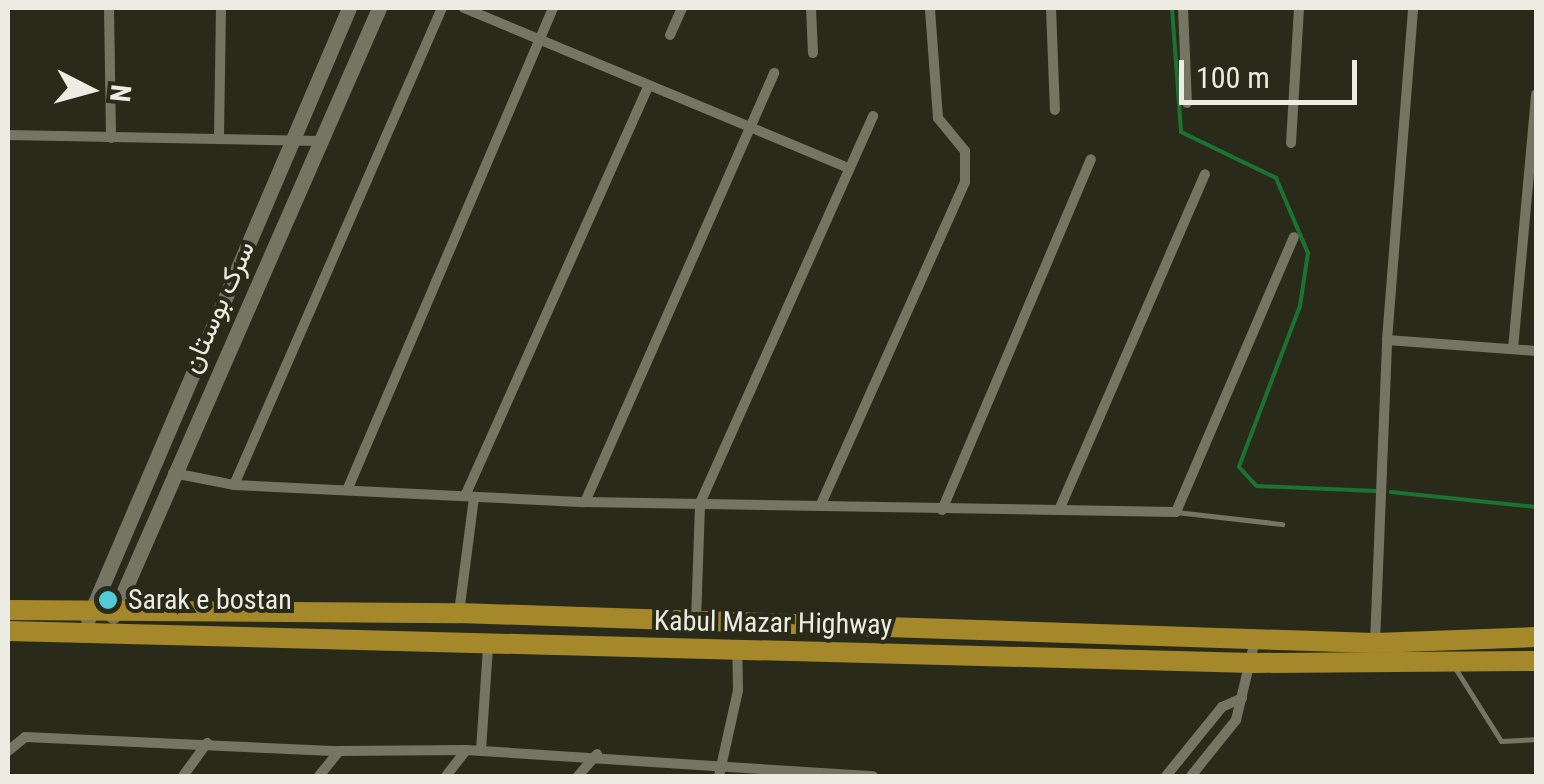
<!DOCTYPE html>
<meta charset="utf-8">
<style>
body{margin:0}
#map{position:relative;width:1544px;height:784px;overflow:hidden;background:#2a2a1a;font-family:"Roboto Condensed",Vazirmatn,sans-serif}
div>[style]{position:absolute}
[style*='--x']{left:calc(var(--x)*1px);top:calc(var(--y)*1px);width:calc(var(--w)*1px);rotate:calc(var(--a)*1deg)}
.stream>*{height:4px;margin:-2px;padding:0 2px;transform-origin:2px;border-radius:2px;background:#1a7331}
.lane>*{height:5px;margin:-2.5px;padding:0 2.5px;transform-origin:2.5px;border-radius:2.5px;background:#747562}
.street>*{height:10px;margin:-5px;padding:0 5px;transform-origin:5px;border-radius:5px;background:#747562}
.secondary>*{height:15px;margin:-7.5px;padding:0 7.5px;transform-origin:7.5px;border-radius:7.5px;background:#747562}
.highway>*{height:20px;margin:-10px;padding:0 10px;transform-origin:10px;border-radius:10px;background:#a4882a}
.dots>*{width:28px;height:28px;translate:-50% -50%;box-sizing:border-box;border:5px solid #2a2a1a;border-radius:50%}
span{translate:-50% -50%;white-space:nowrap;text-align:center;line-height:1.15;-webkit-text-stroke:8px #2a2a1a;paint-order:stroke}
.street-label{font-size:28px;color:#ecece2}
.poi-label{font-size:28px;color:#ecece2}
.left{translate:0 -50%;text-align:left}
.frame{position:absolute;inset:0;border:10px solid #ecece2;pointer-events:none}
.north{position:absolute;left:40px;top:40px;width:100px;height:100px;-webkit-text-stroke:8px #2a2a1a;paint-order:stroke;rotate:96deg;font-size:28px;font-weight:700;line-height:40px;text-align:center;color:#ecece2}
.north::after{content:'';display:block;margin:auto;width:35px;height:45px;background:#ecece2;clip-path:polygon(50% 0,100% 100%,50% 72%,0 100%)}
.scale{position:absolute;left:1179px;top:60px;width:178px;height:45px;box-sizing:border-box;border:5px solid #ecece2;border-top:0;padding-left:12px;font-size:30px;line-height:35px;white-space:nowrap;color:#ecece2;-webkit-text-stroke:8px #2a2a1a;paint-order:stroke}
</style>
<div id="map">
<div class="stream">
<div style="--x:1172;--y:8;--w:124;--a:85.8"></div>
<div style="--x:1181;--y:132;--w:106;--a:25.8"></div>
<div style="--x:1276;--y:178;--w:82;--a:66.9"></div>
<div style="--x:1308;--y:253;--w:54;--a:98.6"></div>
<div style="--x:1300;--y:306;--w:172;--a:110.8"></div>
<div style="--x:1239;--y:467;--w:26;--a:47"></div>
<div style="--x:1257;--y:486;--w:119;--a:2.4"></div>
<div style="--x:1391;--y:492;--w:146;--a:5.9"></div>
</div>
<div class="lane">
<div style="--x:1176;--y:512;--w:107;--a:6.5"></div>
<div style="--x:1455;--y:668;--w:86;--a:57.8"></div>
<div style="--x:1501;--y:741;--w:35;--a:-3"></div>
</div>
<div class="street">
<div style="--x:109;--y:8;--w:130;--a:89.1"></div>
<div style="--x:464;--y:8;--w:417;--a:22.6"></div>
<div style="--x:811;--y:8;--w:45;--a:87.5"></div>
<div style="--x:1051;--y:8;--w:102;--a:87.8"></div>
<div style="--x:1183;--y:8;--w:95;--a:87.6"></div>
<div style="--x:670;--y:35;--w:30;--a:-66"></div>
<div style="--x:8;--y:135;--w:311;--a:1.1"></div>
<div style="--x:219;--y:135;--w:127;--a:-89.1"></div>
<div style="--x:1291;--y:143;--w:135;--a:-86.6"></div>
<div style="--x:1387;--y:340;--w:149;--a:4.2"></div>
<div style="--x:1513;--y:349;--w:256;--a:-84.8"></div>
<div style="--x:173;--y:473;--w:62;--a:11.1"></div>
<div style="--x:234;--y:485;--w:351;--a:2.8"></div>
<div style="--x:585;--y:502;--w:591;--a:0.97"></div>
<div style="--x:1176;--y:512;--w:299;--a:-66.8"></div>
<div style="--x:234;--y:485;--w:520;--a:-66.44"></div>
<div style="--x:348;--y:488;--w:522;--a:-66.87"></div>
<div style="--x:465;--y:496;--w:450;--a:-65.9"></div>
<div style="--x:585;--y:502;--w:469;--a:-66.2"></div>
<div style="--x:821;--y:504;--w:353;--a:-65.9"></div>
<div style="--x:965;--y:182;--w:31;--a:-90"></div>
<div style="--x:965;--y:151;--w:43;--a:-129.3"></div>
<div style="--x:938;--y:118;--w:110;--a:-94.2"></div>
<div style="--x:942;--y:510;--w:381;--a:-67"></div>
<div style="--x:1059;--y:510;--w:366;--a:-66.5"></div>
<div style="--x:459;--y:613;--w:117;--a:-82.6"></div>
<div style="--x:696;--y:620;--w:117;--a:-88"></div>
<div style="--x:700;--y:503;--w:424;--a:-65.9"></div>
<div style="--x:1375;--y:643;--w:303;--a:-87.7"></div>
<div style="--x:1387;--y:340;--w:333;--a:-85.5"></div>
<div style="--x:481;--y:750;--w:104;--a:-86.1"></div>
<div style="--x:8;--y:751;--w:22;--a:-39"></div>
<div style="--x:25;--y:737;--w:314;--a:2.6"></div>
<div style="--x:339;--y:751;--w:127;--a:-0.5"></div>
<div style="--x:466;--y:750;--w:408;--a:3.7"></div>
<div style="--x:183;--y:776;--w:41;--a:-54"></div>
<div style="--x:319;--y:776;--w:32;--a:-51"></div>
<div style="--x:446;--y:776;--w:33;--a:-52"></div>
<div style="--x:578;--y:776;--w:29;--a:-49"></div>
<div style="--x:719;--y:776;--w:88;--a:-77.5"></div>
<div style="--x:738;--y:690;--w:39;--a:-91"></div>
<div style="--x:1166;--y:776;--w:89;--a:-50.9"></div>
<div style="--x:1222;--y:707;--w:22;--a:-24"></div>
<div style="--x:1191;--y:776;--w:72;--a:-51.2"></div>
<div style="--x:1236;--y:720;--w:82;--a:-76.6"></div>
</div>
<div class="secondary">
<div style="--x:113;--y:616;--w:664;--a:-66.37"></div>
<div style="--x:88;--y:619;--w:664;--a:-66.87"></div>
</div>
<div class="highway">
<div style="--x:8;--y:610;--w:451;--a:0.4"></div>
<div style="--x:459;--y:613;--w:916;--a:1.88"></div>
<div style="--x:1375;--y:643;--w:161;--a:-2.1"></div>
<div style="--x:8;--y:631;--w:1245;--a:1.47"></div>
<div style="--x:1253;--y:663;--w:283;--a:-0.4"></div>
</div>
<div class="dots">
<div style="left:108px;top:600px;background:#52cbd7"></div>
</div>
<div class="street-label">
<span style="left:218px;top:307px;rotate:-66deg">سرک بوستان</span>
<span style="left:773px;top:623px;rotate:1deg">Kabul Mazar Highway</span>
</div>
<div class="poi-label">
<span class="left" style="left:128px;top:600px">Sarak e bostan</span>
</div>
<div class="frame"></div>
<div class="north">N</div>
<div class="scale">100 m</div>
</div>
